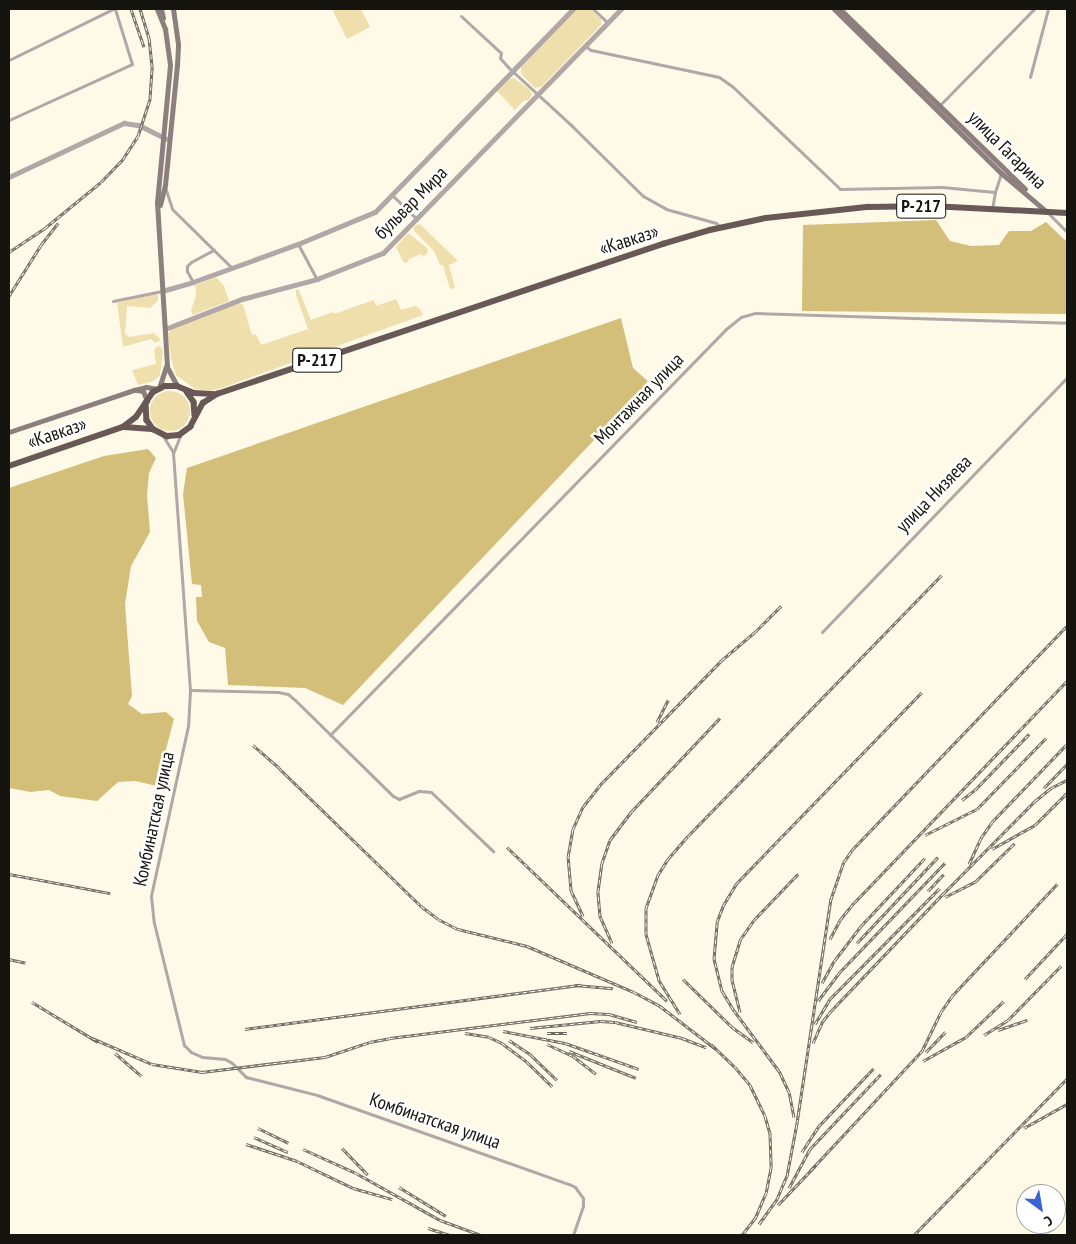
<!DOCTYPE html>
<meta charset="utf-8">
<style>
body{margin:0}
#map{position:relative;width:1076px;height:1244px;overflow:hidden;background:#fff9e8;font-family:"PT Sans Narrow",sans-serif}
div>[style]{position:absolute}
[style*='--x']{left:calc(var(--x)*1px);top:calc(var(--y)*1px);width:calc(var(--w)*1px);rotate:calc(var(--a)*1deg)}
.green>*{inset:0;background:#efdfad}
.round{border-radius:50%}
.forest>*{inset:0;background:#d3bf7a}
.minor>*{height:3px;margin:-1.5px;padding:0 1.5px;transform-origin:1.5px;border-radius:1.5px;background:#b0a7a6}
.tertiary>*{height:4.5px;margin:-2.25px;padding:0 2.25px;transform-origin:2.25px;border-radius:2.25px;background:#b0a7a6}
.secondary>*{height:5px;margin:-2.5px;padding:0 2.5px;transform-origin:2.5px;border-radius:2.5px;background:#8c7f7e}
.trunk>*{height:5.5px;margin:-2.75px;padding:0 2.75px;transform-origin:2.75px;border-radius:2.75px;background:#685856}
.rail>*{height:3px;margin-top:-1.5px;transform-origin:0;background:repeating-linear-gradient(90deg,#fff 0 4px,#6b685e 0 8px);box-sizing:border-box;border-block:1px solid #6b685e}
span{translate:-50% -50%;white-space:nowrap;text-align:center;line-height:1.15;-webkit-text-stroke:5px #fff;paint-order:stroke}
.shield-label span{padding:1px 4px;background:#fff;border:1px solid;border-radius:4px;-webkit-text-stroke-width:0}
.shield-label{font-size:18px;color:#16140e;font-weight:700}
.street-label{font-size:19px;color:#16140e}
.frame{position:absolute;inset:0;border:10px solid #16140e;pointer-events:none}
.north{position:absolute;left:1016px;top:1184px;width:50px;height:50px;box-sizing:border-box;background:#fff;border:1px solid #a2a19f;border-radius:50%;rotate:148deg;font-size:14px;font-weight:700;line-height:20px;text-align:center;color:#16140e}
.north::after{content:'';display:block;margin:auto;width:18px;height:22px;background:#3a63d4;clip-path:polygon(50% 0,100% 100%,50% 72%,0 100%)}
</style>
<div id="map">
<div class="green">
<div style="clip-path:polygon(332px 9px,361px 9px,370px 27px,347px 39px)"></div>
<div style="clip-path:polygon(576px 9px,590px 9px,601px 19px,601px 25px,541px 87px,535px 88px,521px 74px,521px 67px)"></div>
<div style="clip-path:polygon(514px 78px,530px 90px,532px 95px,529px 100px,523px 101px,515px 110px,497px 91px,508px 79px)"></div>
<div style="clip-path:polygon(420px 224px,458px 261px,449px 265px,455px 288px,450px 289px,443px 265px,440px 265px,434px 251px,414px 231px,414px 226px)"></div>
<div style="clip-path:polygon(408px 233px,427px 248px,428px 252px,423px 257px,421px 254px,409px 259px,408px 262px,404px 263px,396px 247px)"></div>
<div style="clip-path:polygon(216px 277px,224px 286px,229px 301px,193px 315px,191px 311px,196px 295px,195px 285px)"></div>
<div style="clip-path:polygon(296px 289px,299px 290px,311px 320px,333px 312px,334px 314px,374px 300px,376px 306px,396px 299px,401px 310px,415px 306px,419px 308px,423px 315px,219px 389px,210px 391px,195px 389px,176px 375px,171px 358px,168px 334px,171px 329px,238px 303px,243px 305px,252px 335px,256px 334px,261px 345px,308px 329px,296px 295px)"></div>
<div style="clip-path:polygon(154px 294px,158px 295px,158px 301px,150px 308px,127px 306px,125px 333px,129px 337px,154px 333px,161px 340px,155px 343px,151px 339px,123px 347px,117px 303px)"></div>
<div style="clip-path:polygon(158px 346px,162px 348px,163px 352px,160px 375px,154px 381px,138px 385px,132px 370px,156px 364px,154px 349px)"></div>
<div class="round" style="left:150px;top:391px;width:40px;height:40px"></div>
</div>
<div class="forest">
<div style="clip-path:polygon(936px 220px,950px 241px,971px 246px,999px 245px,1009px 231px,1031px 231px,1046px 222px,1067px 242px,1067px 314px,802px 311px,803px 225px)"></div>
<div style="clip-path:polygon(621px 318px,633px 368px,649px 382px,343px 705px,305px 688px,228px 685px,225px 648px,209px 642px,197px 621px,196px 597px,202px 597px,201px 585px,192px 584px,183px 494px,187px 468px)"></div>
<div style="clip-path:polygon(148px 449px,156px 458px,149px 473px,147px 495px,150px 532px,131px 566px,125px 604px,132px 696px,128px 704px,142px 714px,166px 712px,174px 719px,162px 764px,161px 787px,135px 781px,118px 782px,97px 801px,60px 796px,49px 790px,30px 792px,9px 788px,9px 488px,104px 456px)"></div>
</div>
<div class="minor">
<div style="--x:593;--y:9;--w:19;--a:43"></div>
<div style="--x:461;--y:16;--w:54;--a:42.8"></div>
<div style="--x:501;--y:53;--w:5;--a:101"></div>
<div style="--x:500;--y:58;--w:13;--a:48"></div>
<div style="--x:509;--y:68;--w:86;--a:42.6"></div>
<div style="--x:572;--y:126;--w:100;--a:44.6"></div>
<div style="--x:643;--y:196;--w:26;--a:29"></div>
<div style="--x:666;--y:209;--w:52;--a:15.6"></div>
<div style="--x:716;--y:223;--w:6;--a:45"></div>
<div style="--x:585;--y:46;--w:7;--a:34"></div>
<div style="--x:591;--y:50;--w:131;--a:11.9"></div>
<div style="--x:719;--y:77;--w:16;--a:35"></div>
<div style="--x:732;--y:86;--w:149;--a:43.6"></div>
<div style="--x:840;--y:189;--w:102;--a:-1.1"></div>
<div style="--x:942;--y:187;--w:53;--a:5.4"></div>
<div style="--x:995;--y:192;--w:20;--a:-72"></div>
<div style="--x:9;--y:60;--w:116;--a:-26.1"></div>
<div style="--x:1030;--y:77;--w:70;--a:-75.2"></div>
<div style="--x:938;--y:107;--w:137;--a:-45.6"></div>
<div style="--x:9;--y:120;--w:135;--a:-24.5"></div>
<div style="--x:132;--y:64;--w:58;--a:-107.2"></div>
<div style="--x:165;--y:187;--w:23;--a:72"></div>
<div style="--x:172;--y:209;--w:84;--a:44.5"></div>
<div style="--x:392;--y:195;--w:35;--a:44"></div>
<div style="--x:992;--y:209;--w:17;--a:-80"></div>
<div style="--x:1048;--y:213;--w:27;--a:45"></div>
<div style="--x:298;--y:244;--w:40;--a:62"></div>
<div style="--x:193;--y:282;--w:13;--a:-119"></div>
<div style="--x:187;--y:271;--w:5;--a:-90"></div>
<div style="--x:187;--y:266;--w:6;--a:-45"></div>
<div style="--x:191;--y:262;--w:26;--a:-28"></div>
<div style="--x:113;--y:301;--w:50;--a:-11.5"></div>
<div style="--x:163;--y:436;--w:19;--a:58"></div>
<div style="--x:180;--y:436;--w:18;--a:112"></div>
<div style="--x:173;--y:453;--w:238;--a:85.9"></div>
<div style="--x:190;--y:690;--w:36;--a:93"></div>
<div style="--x:188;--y:726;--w:174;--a:102.3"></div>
<div style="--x:151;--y:896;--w:27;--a:84"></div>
<div style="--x:154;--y:923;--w:126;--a:76.2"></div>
<div style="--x:184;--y:1045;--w:10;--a:45"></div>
<div style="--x:191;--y:1052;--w:12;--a:24"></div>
<div style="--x:202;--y:1057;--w:23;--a:5"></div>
<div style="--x:225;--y:1059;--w:8;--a:30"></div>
<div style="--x:232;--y:1063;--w:20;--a:45"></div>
<div style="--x:246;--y:1077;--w:73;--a:14.2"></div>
<div style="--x:317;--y:1095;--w:267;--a:19.5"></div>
<div style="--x:569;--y:1184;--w:7;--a:27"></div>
<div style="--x:575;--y:1187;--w:14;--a:54"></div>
<div style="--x:583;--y:1198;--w:8;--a:90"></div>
<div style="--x:583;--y:1206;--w:31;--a:109"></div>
<div style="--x:822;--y:632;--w:354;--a:-46.1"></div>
<div style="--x:190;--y:690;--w:88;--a:1.3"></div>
<div style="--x:278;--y:692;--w:10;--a:11"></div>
<div style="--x:288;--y:694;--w:9;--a:41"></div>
<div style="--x:295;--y:700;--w:137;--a:44.4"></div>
<div style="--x:393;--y:796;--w:7;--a:27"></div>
<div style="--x:399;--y:799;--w:22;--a:-22"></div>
<div style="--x:419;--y:791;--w:12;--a:5"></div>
<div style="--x:431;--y:792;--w:86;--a:43.6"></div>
<div style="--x:330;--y:735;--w:567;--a:-45.71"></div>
<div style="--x:726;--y:329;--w:19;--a:-39"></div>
<div style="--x:741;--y:317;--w:15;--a:-16"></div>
<div style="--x:755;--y:313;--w:312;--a:1.8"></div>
</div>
<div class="tertiary">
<div style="--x:9;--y:177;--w:127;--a:-25.2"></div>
<div style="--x:124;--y:123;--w:15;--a:8"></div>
<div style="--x:139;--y:125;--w:30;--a:27"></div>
<div style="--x:162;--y:291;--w:32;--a:-16"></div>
<div style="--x:193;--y:282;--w:112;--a:-19.9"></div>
<div style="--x:298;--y:244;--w:83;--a:-22.6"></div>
<div style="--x:375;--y:212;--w:284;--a:-45.7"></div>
<div style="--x:165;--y:329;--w:83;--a:-21.3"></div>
<div style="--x:242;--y:299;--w:78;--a:-14.9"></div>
<div style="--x:317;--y:279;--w:71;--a:-21.5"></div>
<div style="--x:383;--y:253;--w:341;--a:-45.7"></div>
</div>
<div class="secondary">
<div style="--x:157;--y:9;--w:22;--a:68"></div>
<div style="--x:165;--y:29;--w:36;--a:82"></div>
<div style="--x:170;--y:65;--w:138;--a:95.4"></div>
<div style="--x:157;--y:202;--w:165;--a:86.5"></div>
<div style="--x:167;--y:367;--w:21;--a:62"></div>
<div style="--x:161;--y:9;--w:9;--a:77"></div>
<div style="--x:834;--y:9;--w:234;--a:44.5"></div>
<div style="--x:1001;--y:173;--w:60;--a:40.3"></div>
<div style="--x:840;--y:9;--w:258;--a:44.2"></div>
<div style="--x:160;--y:205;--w:21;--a:-76"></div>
<div style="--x:165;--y:185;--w:121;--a:-84.3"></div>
<div style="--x:177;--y:65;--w:21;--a:-87"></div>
<div style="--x:178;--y:44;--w:35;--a:-98"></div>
<div style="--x:159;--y:388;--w:23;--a:-72"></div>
<div style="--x:137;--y:390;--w:6;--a:9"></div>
<div style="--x:143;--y:391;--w:11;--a:68"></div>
<div style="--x:9;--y:432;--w:132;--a:-18.6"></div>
<div style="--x:134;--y:390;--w:12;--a:-14"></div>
<div style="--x:146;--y:387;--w:12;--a:9"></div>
</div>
<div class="trunk">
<div style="--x:187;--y:392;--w:12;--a:55"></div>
<div style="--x:194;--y:402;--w:13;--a:86"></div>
<div style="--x:146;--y:403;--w:17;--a:87"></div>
<div style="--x:147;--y:420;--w:11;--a:56"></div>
<div style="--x:153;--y:429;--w:16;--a:27"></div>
<div style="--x:167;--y:436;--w:12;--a:-5"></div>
<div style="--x:179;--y:435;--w:14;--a:-36"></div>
<div style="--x:190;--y:427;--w:27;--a:-62"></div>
<div style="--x:203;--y:403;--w:17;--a:-33"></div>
<div style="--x:217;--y:394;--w:471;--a:-18.6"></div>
<div style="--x:663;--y:244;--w:49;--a:-16.6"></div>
<div style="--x:710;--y:230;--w:57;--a:-12.1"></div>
<div style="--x:766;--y:218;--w:103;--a:-6.2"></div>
<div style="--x:868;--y:207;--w:63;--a:-0.9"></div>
<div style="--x:931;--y:206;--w:136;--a:2.9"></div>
<div style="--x:124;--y:427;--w:28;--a:4"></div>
<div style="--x:9;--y:466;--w:120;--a:-18.9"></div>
<div style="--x:123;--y:427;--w:16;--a:-38"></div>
<div style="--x:136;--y:417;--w:30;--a:-56"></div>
<div style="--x:153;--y:392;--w:13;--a:-27"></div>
<div style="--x:165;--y:386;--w:12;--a:0"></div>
<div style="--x:177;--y:386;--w:18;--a:22"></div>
<div style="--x:194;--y:393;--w:21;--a:3"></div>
</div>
<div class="rail">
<div style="--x:131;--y:9;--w:40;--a:71.1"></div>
<div style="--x:9;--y:252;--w:43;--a:-33.7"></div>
<div style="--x:45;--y:228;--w:72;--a:-39.4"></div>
<div style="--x:101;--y:182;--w:32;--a:-46"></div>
<div style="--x:123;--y:159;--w:27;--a:-57"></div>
<div style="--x:138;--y:136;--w:40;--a:-72"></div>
<div style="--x:150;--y:98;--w:32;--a:-86"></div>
<div style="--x:152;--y:66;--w:28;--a:-96"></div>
<div style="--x:149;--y:38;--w:30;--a:-107"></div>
<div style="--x:9;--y:296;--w:60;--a:-57.9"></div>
<div style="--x:41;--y:245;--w:28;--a:-52"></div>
<div style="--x:657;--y:722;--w:25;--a:-63"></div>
<div style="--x:253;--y:745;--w:35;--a:41"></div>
<div style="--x:279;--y:768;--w:198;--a:44.2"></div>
<div style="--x:421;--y:906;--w:21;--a:37"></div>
<div style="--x:438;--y:919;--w:22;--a:27"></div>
<div style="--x:458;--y:929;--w:71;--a:13.8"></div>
<div style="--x:527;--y:946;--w:116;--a:23.3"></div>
<div style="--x:634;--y:992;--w:30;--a:28"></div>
<div style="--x:660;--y:1006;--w:71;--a:37.5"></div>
<div style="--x:1044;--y:788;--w:33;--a:-46"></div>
<div style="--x:962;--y:800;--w:16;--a:-38"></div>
<div style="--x:975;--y:790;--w:78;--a:-46"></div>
<div style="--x:925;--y:835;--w:58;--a:-26.6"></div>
<div style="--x:977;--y:809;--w:99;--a:-45.8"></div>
<div style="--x:507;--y:847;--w:222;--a:43.9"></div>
<div style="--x:992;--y:849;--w:49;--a:-29.2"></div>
<div style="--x:1035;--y:825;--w:45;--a:-45"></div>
<div style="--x:969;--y:864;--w:29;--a:-65"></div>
<div style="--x:981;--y:838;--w:19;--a:-55"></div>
<div style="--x:992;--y:822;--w:107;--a:-46.1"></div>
<div style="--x:9;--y:874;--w:103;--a:10.7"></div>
<div style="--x:928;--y:891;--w:23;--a:-47"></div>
<div style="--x:945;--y:897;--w:35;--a:-27"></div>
<div style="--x:976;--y:881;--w:54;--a:-44.3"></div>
<div style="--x:583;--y:916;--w:29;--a:-115"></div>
<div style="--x:571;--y:890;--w:33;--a:-95"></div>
<div style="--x:568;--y:857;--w:28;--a:-80"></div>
<div style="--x:573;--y:829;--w:24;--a:-66"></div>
<div style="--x:583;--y:807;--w:31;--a:-52"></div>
<div style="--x:602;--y:783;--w:172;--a:-45.7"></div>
<div style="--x:722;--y:660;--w:43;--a:-40.3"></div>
<div style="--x:755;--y:632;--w:37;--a:-45"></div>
<div style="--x:830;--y:939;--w:21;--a:-62"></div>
<div style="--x:840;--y:920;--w:22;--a:-51"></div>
<div style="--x:854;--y:903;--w:308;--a:-46.2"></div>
<div style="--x:612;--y:943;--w:30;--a:-114"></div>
<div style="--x:600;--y:916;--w:25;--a:-95"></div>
<div style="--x:598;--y:891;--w:28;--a:-82"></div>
<div style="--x:602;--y:863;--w:24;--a:-71"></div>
<div style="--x:610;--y:840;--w:36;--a:-53"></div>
<div style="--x:632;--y:811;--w:128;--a:-46.6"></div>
<div style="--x:857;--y:943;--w:118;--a:-46.7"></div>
<div style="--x:9;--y:959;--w:17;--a:13"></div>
<div style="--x:683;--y:979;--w:69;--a:44.4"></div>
<div style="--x:732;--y:1027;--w:26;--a:36"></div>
<div style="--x:1025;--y:979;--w:62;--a:-47"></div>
<div style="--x:822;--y:983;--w:26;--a:-61"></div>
<div style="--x:835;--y:960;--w:43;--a:-52.6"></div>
<div style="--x:861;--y:926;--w:93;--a:-46.7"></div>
<div style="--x:575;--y:985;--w:38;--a:5"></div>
<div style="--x:818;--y:1001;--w:35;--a:-53"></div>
<div style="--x:839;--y:973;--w:153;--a:-46.1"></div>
<div style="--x:32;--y:1002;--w:77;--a:31.2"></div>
<div style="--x:740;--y:1012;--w:32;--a:-104"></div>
<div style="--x:732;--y:981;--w:14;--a:-90"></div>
<div style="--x:732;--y:967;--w:28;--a:-73"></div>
<div style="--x:740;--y:940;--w:24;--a:-55"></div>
<div style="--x:754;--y:920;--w:64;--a:-46.3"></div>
<div style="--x:680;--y:1014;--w:40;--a:-122"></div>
<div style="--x:659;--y:980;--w:48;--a:-105.8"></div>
<div style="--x:646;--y:934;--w:26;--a:-90"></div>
<div style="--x:646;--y:908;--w:35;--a:-70"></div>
<div style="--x:658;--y:875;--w:19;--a:-58"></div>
<div style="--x:668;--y:859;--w:30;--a:-49"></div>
<div style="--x:688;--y:836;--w:364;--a:-45.8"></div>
<div style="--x:815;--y:1024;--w:29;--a:-59"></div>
<div style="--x:830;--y:999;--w:156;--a:-45.3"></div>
<div style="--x:530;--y:1028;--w:71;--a:-5.6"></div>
<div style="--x:601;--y:1021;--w:14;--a:4"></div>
<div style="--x:615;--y:1022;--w:69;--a:13.4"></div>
<div style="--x:682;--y:1038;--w:26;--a:21"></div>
<div style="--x:245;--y:1029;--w:339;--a:-7.5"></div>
<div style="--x:998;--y:1030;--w:31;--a:-19"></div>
<div style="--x:503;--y:1031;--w:63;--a:11"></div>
<div style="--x:565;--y:1043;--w:78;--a:19.4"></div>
<div style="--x:465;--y:1033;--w:24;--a:9"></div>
<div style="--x:489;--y:1037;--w:14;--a:25"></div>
<div style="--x:502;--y:1043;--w:31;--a:37"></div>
<div style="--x:527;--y:1062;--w:35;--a:44"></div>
<div style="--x:547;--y:1033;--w:20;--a:0"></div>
<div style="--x:984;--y:1035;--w:28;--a:-32"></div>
<div style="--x:1008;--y:1020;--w:76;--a:-45.5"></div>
<div style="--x:92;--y:1038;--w:65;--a:23.4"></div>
<div style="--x:152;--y:1064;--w:51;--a:9.1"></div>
<div style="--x:202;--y:1072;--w:124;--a:-7"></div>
<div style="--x:325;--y:1057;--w:47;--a:-18.4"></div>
<div style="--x:370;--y:1042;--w:20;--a:-11"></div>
<div style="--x:390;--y:1038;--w:202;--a:-7.1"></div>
<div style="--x:590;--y:1013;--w:19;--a:3"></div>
<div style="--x:609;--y:1014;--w:29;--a:16"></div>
<div style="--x:509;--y:1040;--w:27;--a:34"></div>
<div style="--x:531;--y:1055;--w:36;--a:44"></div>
<div style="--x:813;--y:1043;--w:24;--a:-66"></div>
<div style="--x:823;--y:1021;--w:13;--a:-51"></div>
<div style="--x:831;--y:1011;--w:162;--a:-46.3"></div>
<div style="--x:943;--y:894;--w:131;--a:-45.3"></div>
<div style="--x:1035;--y:801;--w:21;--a:-39"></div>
<div style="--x:1051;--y:788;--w:18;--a:-27"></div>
<div style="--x:547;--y:1044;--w:29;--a:25"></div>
<div style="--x:573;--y:1056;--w:29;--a:38"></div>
<div style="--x:711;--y:1044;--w:33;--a:44"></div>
<div style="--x:735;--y:1067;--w:23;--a:50"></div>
<div style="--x:750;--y:1085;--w:34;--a:64"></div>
<div style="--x:765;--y:1116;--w:19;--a:74"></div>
<div style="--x:770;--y:1134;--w:34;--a:88"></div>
<div style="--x:771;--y:1168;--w:25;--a:101"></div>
<div style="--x:766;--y:1193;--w:26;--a:113"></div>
<div style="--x:756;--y:1217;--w:23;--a:128"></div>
<div style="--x:569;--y:1051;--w:72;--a:21.9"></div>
<div style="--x:926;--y:1052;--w:28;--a:-46"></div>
<div style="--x:115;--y:1053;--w:35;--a:41"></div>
<div style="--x:923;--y:1061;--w:49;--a:-29.2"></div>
<div style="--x:966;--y:1037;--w:52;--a:-43.5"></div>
<div style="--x:794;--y:1117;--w:25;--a:-101"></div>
<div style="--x:789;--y:1092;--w:23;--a:-115"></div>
<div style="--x:779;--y:1071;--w:77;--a:-126.6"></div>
<div style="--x:733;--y:1009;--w:21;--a:-121"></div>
<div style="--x:722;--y:991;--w:33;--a:-104"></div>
<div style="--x:714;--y:959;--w:37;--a:-85"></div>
<div style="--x:717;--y:922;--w:17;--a:-69"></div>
<div style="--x:723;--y:906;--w:26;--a:-59"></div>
<div style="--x:736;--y:884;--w:267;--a:-45.9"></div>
<div style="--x:258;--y:1128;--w:34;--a:26"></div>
<div style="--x:1024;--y:1128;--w:49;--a:-29.2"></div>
<div style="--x:254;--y:1137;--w:37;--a:24"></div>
<div style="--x:246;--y:1144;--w:54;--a:18.4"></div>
<div style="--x:297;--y:1161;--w:62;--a:25.7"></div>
<div style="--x:353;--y:1188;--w:41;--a:15.8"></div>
<div style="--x:342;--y:1148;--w:37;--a:46"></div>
<div style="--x:303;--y:1149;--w:58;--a:24.4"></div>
<div style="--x:356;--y:1173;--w:96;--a:29.2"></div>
<div style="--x:440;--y:1220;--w:44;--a:20.1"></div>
<div style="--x:802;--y:1152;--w:30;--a:-57"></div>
<div style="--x:818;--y:1127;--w:81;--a:-46.5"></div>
<div style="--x:811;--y:1170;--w:163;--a:-47"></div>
<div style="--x:922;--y:1051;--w:43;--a:-64"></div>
<div style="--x:941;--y:1012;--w:19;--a:-55"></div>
<div style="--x:952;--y:996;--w:154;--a:-46.8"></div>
<div style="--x:399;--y:1187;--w:55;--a:31.7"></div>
<div style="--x:789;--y:1188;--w:44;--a:-61.7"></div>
<div style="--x:810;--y:1149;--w:103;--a:-46.6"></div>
<div style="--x:778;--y:1205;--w:55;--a:-46.5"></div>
<div style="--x:759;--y:1224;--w:31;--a:-54"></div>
<div style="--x:777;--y:1199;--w:25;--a:-67"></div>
<div style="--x:787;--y:1176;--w:54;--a:-79.3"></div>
<div style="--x:797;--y:1123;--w:227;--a:-81.4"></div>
<div style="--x:831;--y:899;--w:39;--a:-71"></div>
<div style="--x:844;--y:862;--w:14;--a:-56"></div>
<div style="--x:852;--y:850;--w:310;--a:-46.2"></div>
<div style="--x:428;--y:1228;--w:22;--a:18"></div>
<div style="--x:914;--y:1235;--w:219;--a:-45.6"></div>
</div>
<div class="shield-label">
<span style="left:921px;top:206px">Р-217</span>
<span style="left:317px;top:360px">Р-217</span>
</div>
<div class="street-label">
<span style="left:1007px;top:150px;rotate:45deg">улица Гагарина</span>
<span style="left:411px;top:203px;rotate:-45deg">бульвар Мира</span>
<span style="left:629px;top:240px;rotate:-18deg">«Кавказ»</span>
<span style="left:639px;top:399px;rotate:-46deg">Монтажная улица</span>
<span style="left:57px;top:433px;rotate:-19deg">«Кавказ»</span>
<span style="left:934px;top:494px;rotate:-46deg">улица Низяева</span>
<span style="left:154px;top:819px;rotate:-78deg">Комбинатская улица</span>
<span style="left:435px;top:1121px;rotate:19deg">Комбинатская улица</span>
</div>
<div class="frame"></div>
<div class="north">С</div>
</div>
